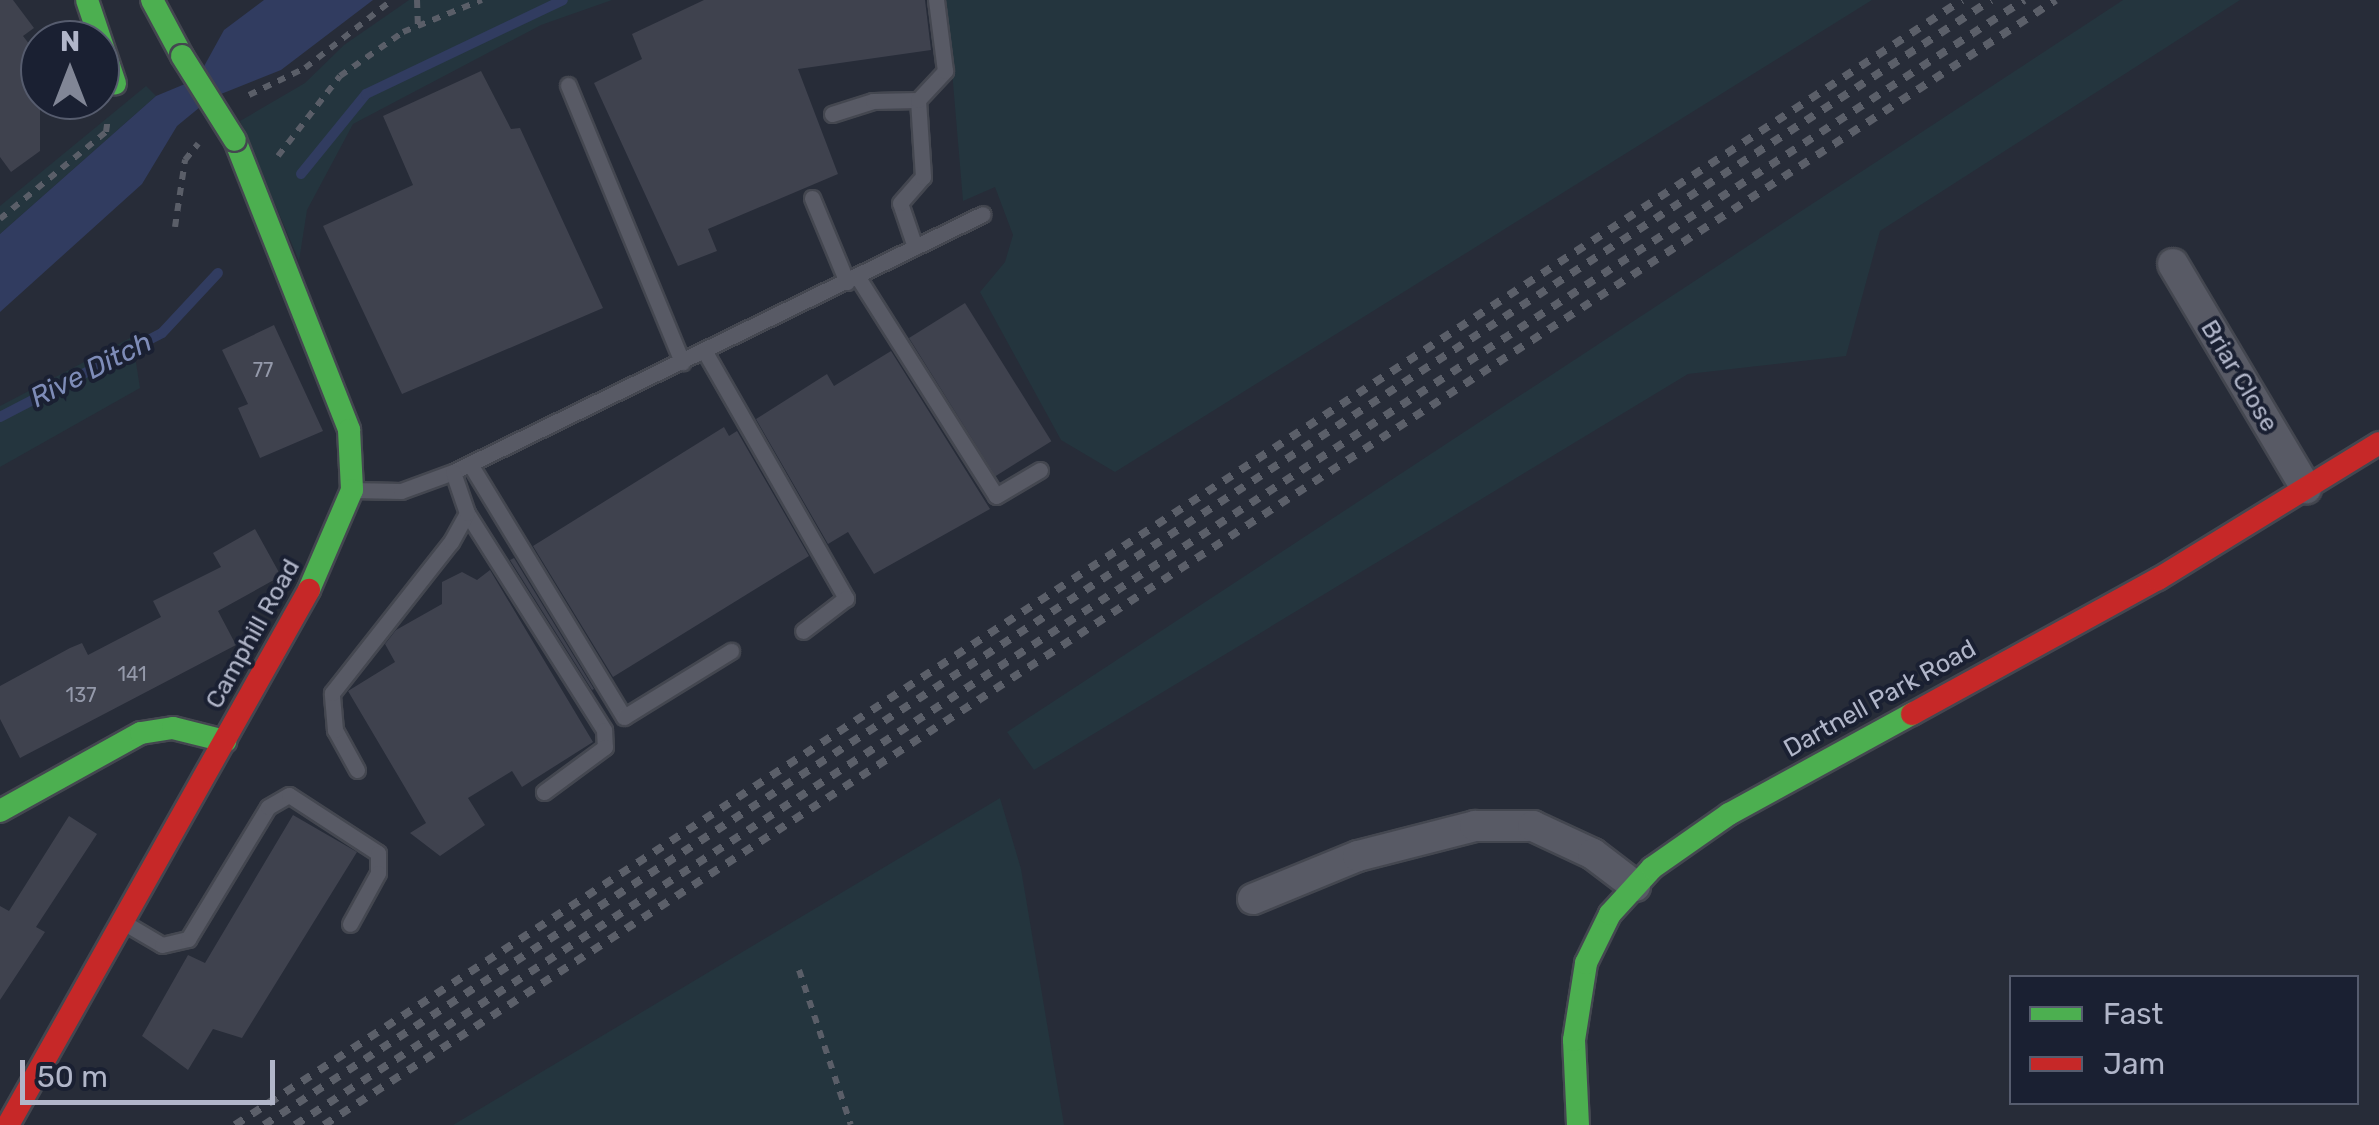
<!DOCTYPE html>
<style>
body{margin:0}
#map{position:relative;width:2379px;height:1125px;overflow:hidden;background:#272c38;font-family:Rubik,sans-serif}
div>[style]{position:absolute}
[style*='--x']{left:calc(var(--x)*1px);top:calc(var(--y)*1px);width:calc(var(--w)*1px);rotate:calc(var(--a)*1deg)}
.green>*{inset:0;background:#24353e}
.water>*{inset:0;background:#313c60}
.stream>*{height:10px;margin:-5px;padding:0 5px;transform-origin:5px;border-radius:5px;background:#313c60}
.building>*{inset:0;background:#3f424e;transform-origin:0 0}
.path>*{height:6px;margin-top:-3px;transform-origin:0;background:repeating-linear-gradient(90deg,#5a5e68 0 8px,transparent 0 16px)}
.roads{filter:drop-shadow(2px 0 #444750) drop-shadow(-2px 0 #444750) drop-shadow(0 2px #444750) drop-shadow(0 -2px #444750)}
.lane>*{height:15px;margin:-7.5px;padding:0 7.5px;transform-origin:7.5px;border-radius:7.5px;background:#585a65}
.street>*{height:30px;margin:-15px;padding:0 15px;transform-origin:15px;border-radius:15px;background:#585a65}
.fast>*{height:22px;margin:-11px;padding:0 11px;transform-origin:11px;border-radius:11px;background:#4caf50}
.jam>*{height:22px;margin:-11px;padding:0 11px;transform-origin:11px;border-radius:11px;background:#c62828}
.rail>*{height:8px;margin-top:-4px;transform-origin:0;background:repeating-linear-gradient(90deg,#5b5f69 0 10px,transparent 0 20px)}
.bridges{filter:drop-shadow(2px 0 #444750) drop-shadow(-2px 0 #444750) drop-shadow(0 2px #444750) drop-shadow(0 -2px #444750)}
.fast-bridge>*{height:22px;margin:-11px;padding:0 11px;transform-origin:11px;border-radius:11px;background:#4caf50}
span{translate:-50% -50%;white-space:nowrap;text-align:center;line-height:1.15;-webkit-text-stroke:8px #1a2032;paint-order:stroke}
.number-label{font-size:20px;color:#9499aa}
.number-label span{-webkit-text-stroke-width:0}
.street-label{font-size:25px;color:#b1b6c9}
.water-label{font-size:28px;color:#7e8cb8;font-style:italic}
.legend{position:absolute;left:2009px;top:975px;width:350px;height:130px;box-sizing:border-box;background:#1a2032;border:2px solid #565c6e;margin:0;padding:12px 18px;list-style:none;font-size:30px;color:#b1b6c9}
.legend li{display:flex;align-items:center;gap:20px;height:50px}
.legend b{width:50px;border:2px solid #565c6e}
.north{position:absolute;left:20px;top:20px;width:100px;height:100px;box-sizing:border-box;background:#1a2032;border:2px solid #565c6e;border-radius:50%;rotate:0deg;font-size:28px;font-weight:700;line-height:40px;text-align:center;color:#b1b6c9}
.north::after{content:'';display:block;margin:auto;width:35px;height:45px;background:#818696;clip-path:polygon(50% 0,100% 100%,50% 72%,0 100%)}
.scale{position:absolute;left:20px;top:1060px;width:255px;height:45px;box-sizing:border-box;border:5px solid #b1b6c9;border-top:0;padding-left:12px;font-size:30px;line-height:35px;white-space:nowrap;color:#b1b6c9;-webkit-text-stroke:8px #1a2032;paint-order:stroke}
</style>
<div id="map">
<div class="green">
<div style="clip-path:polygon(409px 0,612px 0,541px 25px,353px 124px,307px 210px,299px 261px,240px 121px,305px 83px,344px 45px)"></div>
<div style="clip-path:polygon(946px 0,1872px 0,1115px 472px,1061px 440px,980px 292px,1005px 262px,1013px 235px,995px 187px,963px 201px)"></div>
<div style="clip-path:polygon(2123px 0,2240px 0,1880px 231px,1846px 356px,1688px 374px,1034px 770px,1007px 732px)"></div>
<div style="clip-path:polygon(146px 86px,156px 96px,0 234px,0 206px)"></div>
<div style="clip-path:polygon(132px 337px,140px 388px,0 467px,0 406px)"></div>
<div style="clip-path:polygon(1000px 798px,1021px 869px,1064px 1125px,453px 1125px)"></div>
</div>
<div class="water">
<div style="clip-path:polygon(264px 0,373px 0,281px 70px,211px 98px,177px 126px,142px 184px,0 312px,0 234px,156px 96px,197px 79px,224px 30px)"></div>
</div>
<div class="stream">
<div style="--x:301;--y:174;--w:103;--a:-50.9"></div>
<div style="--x:366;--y:94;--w:218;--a:-25.5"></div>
<div style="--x:0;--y:417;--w:182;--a:-27.4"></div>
<div style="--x:162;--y:333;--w:82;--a:-47"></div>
</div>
<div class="building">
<div style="clip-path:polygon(0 0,13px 0,34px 28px,23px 36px,40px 58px,40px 151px,11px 172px,0 157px)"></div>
<div style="clip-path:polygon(704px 0,925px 0,931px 50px,798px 69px,838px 174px,708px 229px,717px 251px,678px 266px,594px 83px,642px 59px,632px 34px)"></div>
<div style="clip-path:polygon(481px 71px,511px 129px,520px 128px,603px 308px,402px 394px,323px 226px,413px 185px,383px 116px)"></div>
<div style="left:965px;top:303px;width:163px;height:66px;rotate:58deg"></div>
<div style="clip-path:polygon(274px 325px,323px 431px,260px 458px,238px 408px,248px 404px,222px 350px)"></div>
<div style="clip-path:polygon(891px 351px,990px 509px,874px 574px,848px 532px,828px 544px,756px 419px,827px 374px,834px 386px)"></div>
<div style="clip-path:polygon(724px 427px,729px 436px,737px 431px,809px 556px,613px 677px,533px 546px)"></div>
<div style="clip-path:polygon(255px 529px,281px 576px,218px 611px,236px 645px,20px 758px,0 719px,0 686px,70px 648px,82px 643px,88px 655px,161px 617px,153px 601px,221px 567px,213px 553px)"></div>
<div style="clip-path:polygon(514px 558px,594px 689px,592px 690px,510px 560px)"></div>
<div style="clip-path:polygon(490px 570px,593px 742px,522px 787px,512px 771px,468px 798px,485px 825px,440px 856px,410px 833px,426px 823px,348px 691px,395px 662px,385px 644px,396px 630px,442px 604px,442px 582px,462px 572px,477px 580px)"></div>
<div style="clip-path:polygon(293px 815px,357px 852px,242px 1038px,213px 1029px,188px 1070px,142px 1036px,188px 955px,205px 963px)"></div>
<div style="clip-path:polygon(69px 816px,97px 834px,36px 927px,45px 932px,0 1000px,0 906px,9px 911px)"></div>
</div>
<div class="path">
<div style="--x:417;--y:0;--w:27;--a:88"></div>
<div style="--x:249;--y:95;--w:62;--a:-25.7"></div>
<div style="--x:305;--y:68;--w:110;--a:-38"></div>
<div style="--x:278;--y:156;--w:101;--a:-52.2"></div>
<div style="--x:340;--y:76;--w:77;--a:-34.9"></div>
<div style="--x:403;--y:32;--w:85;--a:-22.1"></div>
<div style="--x:0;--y:219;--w:137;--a:-39.4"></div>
<div style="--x:106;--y:132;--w:14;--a:-82"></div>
<div style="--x:175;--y:227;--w:68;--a:-81.5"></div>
<div style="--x:185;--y:160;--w:21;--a:-51"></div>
<div style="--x:799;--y:970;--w:163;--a:71.5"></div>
</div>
<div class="roads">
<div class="lane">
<div style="--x:568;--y:85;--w:300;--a:67.6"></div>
<div style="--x:832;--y:114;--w:43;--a:-17.6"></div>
<div style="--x:873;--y:101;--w:45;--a:-1.3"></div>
<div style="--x:812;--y:198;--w:91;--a:67.4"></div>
<div style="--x:915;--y:247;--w:46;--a:-108.8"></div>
<div style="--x:900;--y:203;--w:35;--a:-49"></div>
<div style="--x:923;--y:177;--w:77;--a:-93.7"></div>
<div style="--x:918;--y:100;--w:40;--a:-47"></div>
<div style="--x:945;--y:71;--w:72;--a:-97.2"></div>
<div style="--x:857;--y:276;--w:260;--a:57.7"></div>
<div style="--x:996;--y:496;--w:51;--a:-30.6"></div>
<div style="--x:705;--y:352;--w:284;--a:60.2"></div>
<div style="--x:846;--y:598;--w:54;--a:142.5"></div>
<div style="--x:470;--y:464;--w:296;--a:58.7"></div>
<div style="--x:624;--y:717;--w:126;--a:-31.7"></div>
<div style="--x:352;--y:490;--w:49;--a:1.2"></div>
<div style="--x:401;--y:491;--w:55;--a:-20.1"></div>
<div style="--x:453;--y:472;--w:589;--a:-25.96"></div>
<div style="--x:467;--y:513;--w:257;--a:57.7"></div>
<div style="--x:604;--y:730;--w:17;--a:87"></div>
<div style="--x:605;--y:747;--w:76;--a:143.6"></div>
<div style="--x:357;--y:770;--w:46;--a:-118.8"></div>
<div style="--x:335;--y:730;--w:37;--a:-95"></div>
<div style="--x:332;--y:693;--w:192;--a:-51.8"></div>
<div style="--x:451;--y:542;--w:33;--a:-61"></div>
<div style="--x:467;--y:513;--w:43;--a:-108.9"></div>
<div style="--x:123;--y:922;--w:45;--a:30.5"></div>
<div style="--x:162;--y:945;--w:27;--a:-13"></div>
<div style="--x:188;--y:939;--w:154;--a:-58.8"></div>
<div style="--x:268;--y:807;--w:24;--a:-30"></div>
<div style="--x:289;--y:795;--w:106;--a:33.1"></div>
<div style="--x:378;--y:853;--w:20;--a:90"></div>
<div style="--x:378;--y:873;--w:58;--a:118.8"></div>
</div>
<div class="street">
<div style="--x:2173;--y:264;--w:261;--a:59.3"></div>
<div style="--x:1253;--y:899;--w:113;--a:-22.3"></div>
<div style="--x:1358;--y:856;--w:121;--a:-14.4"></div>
<div style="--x:1475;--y:826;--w:58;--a:0"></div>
<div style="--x:1533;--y:826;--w:66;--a:25"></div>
<div style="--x:1593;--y:854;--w:53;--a:37.3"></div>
</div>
<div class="fast">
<div style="--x:87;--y:0;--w:88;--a:71.4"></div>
<div style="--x:152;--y:0;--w:64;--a:61.8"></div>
<div style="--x:235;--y:140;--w:312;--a:68.5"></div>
<div style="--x:349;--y:430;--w:60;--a:87.1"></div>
<div style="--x:352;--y:490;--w:109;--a:113.3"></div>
<div style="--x:0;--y:811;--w:161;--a:-29"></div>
<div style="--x:141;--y:733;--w:32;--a:-9"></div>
<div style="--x:173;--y:728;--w:54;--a:14"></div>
<div style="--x:1578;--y:1125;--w:85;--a:-92.7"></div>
<div style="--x:1574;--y:1040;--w:78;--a:-81.1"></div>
<div style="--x:1586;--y:963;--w:55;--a:-63.9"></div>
<div style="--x:1610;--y:914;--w:62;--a:-47.6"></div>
<div style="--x:1652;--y:868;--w:94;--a:-35"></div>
<div style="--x:1729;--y:814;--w:209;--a:-28.7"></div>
</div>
<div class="jam">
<div style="--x:1912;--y:714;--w:281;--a:-28.8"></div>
<div style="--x:2158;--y:579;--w:259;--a:-31.6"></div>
<div style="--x:8;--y:1125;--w:614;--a:-60.64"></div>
</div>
</div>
<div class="rail">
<div style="--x:235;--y:1125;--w:2061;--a:-33.08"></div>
<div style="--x:264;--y:1125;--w:2061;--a:-33.08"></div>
<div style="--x:295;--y:1125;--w:2063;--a:-33.05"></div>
<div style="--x:324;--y:1125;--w:2065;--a:-33.01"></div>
</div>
<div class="bridges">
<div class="fast-bridge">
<div style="--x:182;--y:56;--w:99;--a:57.8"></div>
</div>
</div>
<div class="number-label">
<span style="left:263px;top:370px">77</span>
<span style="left:132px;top:674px">141</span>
<span style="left:81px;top:695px">137</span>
</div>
<div class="street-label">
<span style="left:2239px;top:376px;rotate:59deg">Briar Close</span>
<span style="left:253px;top:634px;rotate:-61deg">Camphill Road</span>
<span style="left:1880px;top:699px;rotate:-29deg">Dartnell Park Road</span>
</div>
<div class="water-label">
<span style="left:91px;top:370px;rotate:-27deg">Rive Ditch</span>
</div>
<ul class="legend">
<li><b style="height:12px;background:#4caf50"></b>Fast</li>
<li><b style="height:12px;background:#c62828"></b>Jam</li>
</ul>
<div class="north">N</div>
<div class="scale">50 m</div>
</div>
